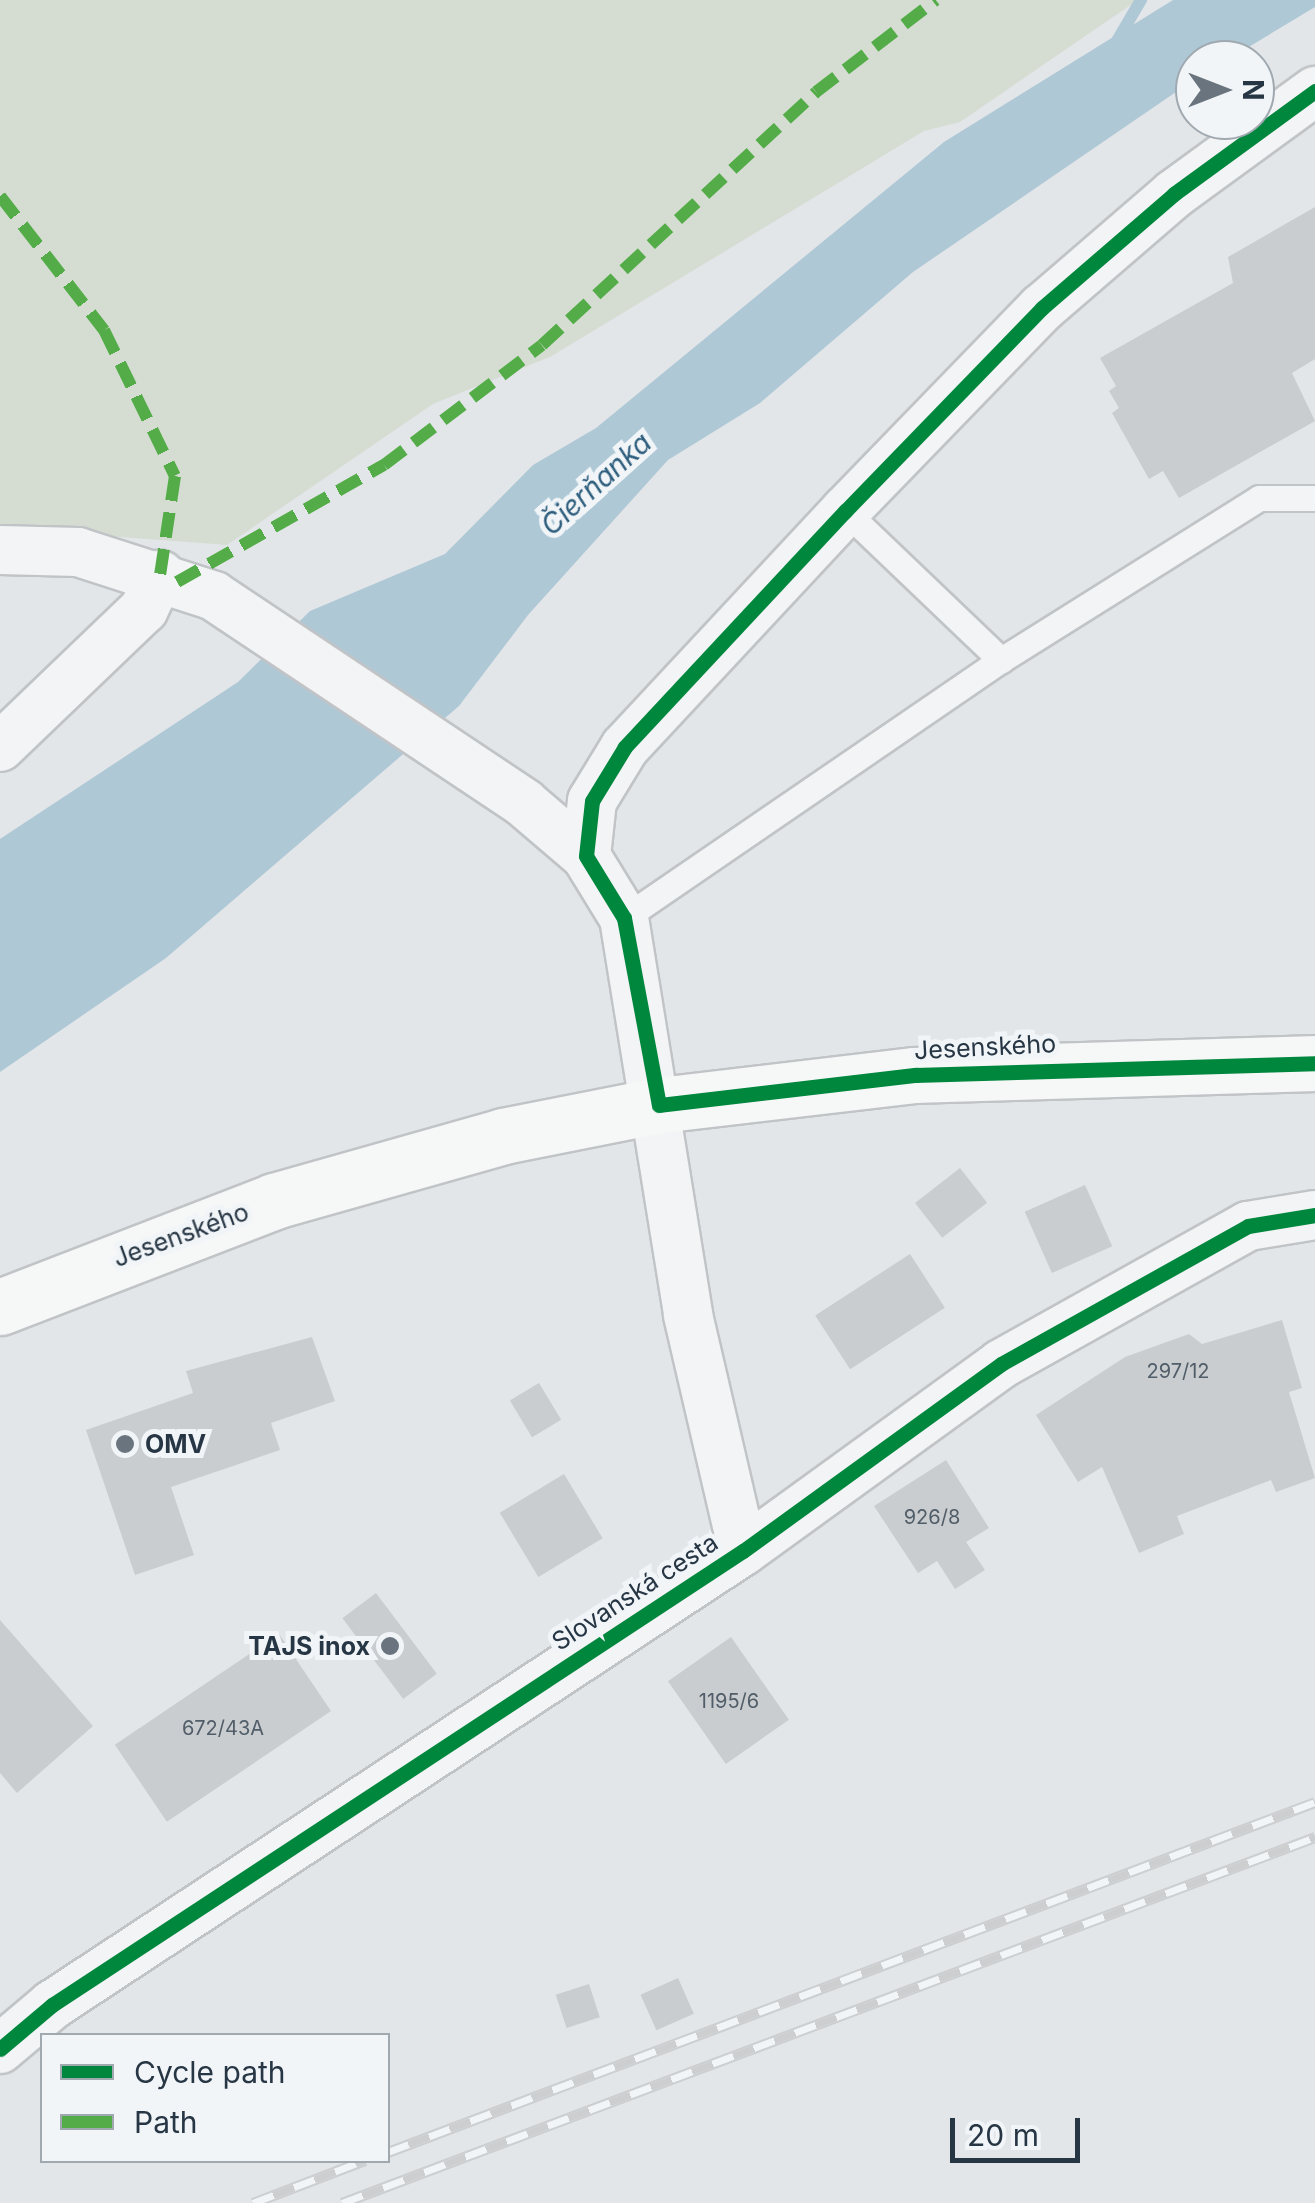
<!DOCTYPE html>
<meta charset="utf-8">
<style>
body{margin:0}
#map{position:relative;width:1315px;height:2203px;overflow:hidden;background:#e3e6e9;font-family:Inter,sans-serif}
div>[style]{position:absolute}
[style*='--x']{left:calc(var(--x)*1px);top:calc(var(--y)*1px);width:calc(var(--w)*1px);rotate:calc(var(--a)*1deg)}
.green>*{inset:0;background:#d5ddd3}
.water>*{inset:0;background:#aec8d6}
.stream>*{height:12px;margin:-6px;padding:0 6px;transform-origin:6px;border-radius:6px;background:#aec8d6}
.building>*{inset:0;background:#c9cdcf;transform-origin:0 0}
.roads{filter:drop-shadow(2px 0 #c1c4c7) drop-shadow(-2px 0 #c1c4c7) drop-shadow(0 2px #c1c4c7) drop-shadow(0 -2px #c1c4c7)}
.lane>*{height:25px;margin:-12.5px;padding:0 12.5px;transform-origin:12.5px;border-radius:12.5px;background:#f3f4f5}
.street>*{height:48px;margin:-24px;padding:0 24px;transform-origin:24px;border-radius:24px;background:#f3f4f5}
.primary>*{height:55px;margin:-27.5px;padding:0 27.5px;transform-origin:27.5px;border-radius:27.5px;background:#f6f7f7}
.rail>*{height:11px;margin-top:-5.5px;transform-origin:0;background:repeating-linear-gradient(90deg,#f1f5f8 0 22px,#ccced0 0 44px);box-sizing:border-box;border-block:2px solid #ccced0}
.quiet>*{height:12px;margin-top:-6px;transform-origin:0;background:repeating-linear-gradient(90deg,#53ac47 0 25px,transparent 0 37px)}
.cycleway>*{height:15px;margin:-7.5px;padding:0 7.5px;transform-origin:7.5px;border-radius:7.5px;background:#00873e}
.dots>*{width:28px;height:28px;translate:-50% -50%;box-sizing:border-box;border:5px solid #f1f5f8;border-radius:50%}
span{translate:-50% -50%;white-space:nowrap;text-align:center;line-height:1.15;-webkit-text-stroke:10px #f1f5f8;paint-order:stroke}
.number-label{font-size:20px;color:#515d68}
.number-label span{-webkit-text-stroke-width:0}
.street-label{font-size:25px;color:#273644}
.poi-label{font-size:25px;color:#273644;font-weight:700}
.left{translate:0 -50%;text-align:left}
.right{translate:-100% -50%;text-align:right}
.water-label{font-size:28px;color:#2d5d7d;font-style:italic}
.legend{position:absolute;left:40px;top:2033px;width:350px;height:130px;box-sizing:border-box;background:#f1f5f8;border:2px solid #a0a9b0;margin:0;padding:12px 18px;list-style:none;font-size:30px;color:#273644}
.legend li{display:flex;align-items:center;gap:20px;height:50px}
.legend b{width:50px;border:2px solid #a0a9b0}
.north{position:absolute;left:1175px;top:40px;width:100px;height:100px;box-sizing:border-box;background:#f1f5f8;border:2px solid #a0a9b0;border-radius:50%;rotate:90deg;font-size:28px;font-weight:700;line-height:40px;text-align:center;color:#273644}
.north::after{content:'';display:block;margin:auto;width:35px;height:45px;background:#69747e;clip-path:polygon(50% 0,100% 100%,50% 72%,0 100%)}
.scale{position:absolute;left:950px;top:2118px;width:130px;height:45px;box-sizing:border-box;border:5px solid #273644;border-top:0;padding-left:12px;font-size:30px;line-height:35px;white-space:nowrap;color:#273644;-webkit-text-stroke:8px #f1f5f8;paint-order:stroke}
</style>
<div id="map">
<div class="green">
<div style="clip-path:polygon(0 0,1138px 0,960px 122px,924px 131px,550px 357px,433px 404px,227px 545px,0 528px)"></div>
</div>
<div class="water">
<div style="clip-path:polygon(1173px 0,1315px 0,1315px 7px,1227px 60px,1195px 60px,1195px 79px,913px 272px,760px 403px,668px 460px,528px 615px,459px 706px,166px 958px,0 1072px,0 839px,238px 682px,310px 611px,445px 554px,533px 465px,596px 428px,944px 142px)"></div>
</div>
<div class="stream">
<div style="--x:1117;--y:41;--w:48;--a:-59.7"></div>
</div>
<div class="building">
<div style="clip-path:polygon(1315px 207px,1315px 359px,1292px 373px,1315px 421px,1179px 498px,1163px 471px,1149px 479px,1112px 413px,1119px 408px,1109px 391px,1116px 386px,1100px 358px,1233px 283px,1228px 257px)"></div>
<div style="left:960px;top:1168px;width:44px;height:57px;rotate:52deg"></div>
<div style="left:1085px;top:1185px;width:67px;height:66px;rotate:66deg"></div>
<div style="left:910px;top:1254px;width:64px;height:113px;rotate:57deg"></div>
<div style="clip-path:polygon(1282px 1320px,1302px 1388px,1289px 1392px,1315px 1478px,1276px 1492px,1271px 1480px,1177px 1516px,1184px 1534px,1139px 1553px,1102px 1467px,1078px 1482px,1036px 1415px,1125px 1357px,1189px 1334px,1202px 1344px)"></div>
<div style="clip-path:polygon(312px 1337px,335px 1401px,271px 1423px,280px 1450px,171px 1487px,194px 1555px,135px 1575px,86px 1430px,193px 1393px,186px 1371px)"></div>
<div style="left:539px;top:1383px;width:43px;height:34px;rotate:59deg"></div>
<div style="clip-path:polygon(946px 1460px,989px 1528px,966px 1542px,985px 1570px,955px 1589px,937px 1561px,918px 1573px,874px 1506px)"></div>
<div style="left:564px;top:1474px;width:75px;height:75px;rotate:59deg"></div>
<div style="left:376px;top:1593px;width:101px;height:42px;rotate:53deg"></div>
<div style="clip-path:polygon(0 1620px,93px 1726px,17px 1793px,0 1773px)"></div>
<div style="left:279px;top:1634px;width:93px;height:198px;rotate:56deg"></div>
<div style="left:731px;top:1637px;width:101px;height:77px;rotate:55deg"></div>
<div style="left:678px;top:1978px;width:39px;height:41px;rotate:66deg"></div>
<div style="left:589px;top:1984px;width:35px;height:35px;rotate:72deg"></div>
</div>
<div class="roads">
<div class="lane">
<div style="--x:845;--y:511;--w:216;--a:43.7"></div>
<div style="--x:624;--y:918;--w:457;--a:-34.4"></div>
<div style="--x:1001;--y:660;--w:305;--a:-32.1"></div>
<div style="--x:1259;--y:498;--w:56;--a:0"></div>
</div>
<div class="street">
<div style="--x:0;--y:550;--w:78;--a:1.5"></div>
<div style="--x:78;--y:552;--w:143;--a:17.9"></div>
<div style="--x:214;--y:596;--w:373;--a:33.7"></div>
<div style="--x:524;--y:803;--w:82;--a:40.5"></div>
<div style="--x:586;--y:856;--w:73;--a:58.5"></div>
<div style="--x:624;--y:918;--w:402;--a:80.8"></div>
<div style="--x:688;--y:1315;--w:242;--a:76.9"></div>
<div style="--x:0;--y:747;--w:199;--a:-43.8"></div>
<div style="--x:144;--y:609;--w:38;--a:-65"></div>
<div style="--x:586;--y:856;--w:55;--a:-83.8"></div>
<div style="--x:592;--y:801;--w:63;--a:-58.6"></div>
<div style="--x:625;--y:747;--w:323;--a:-47"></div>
<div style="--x:845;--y:511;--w:283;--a:-45.9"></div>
<div style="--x:1042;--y:308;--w:174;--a:-40.8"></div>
<div style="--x:1174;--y:194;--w:175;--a:-36.1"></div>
<div style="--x:0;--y:2049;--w:68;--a:-40.2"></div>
<div style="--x:52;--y:2005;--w:827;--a:-33.31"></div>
<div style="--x:743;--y:1551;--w:319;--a:-35.9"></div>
<div style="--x:1001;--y:1364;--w:283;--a:-29.2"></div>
<div style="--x:1248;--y:1226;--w:68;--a:-9.3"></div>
</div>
<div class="primary">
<div style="--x:0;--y:1307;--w:294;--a:-21.1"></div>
<div style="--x:274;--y:1201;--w:238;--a:-15.8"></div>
<div style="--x:503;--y:1136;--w:159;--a:-11.2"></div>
<div style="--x:659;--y:1105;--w:258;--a:-6.7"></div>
<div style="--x:915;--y:1075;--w:400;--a:-1.7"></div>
</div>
</div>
<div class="rail">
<div style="--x:388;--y:2152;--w:991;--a:-20.68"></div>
<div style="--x:253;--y:2203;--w:120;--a:-21"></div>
<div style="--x:342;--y:2203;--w:1040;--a:-20.61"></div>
</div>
<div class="quiet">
<div style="--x:0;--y:196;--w:170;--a:52.2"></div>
<div style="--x:104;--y:330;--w:162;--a:64.1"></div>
<div style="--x:175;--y:476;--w:100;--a:98.6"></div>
<div style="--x:177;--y:582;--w:238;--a:-29.5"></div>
<div style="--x:384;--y:465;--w:198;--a:-37.2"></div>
<div style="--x:542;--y:345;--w:373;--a:-42.7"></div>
<div style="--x:816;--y:92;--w:151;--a:-37.5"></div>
</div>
<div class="cycleway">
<div style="--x:1315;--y:91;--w:175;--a:143.9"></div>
<div style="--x:1174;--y:194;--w:174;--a:139.2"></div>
<div style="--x:1042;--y:308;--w:283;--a:134.1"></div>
<div style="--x:845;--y:511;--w:323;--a:133"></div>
<div style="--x:625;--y:747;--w:63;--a:121.4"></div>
<div style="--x:592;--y:801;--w:55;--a:96.2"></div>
<div style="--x:586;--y:856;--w:73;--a:58.5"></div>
<div style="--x:624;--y:918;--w:190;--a:79.4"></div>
<div style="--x:659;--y:1105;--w:258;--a:-6.7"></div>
<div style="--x:915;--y:1075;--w:400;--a:-1.7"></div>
<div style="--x:0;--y:2049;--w:68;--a:-40.2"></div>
<div style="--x:52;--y:2005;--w:827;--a:-33.31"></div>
<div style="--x:743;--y:1551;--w:319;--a:-35.9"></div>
<div style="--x:1001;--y:1364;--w:283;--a:-29.2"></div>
<div style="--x:1248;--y:1226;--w:68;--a:-9.3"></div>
</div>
<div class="dots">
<div style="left:125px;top:1444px;background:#69747e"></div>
<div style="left:390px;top:1646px;background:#69747e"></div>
</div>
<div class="number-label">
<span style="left:1178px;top:1371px">297/12</span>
<span style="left:932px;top:1517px">926/8</span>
<span style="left:729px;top:1701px">1195/6</span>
<span style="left:223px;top:1728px">672/43A</span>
</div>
<div class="street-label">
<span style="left:985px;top:1047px;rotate:-3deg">Jesenského</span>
<span style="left:181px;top:1235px;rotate:-20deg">Jesenského</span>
<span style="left:635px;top:1592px;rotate:-33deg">Slovanská cesta</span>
</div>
<div class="poi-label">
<span class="left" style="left:145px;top:1444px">OMV</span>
<span class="right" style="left:370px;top:1646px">TAJS inox</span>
</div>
<div class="water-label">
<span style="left:596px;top:484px;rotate:-42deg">Čierňanka</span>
</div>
<ul class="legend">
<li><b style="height:12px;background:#00873e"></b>Cycle path</li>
<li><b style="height:12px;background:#53ac47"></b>Path</li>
</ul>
<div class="north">N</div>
<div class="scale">20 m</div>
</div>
